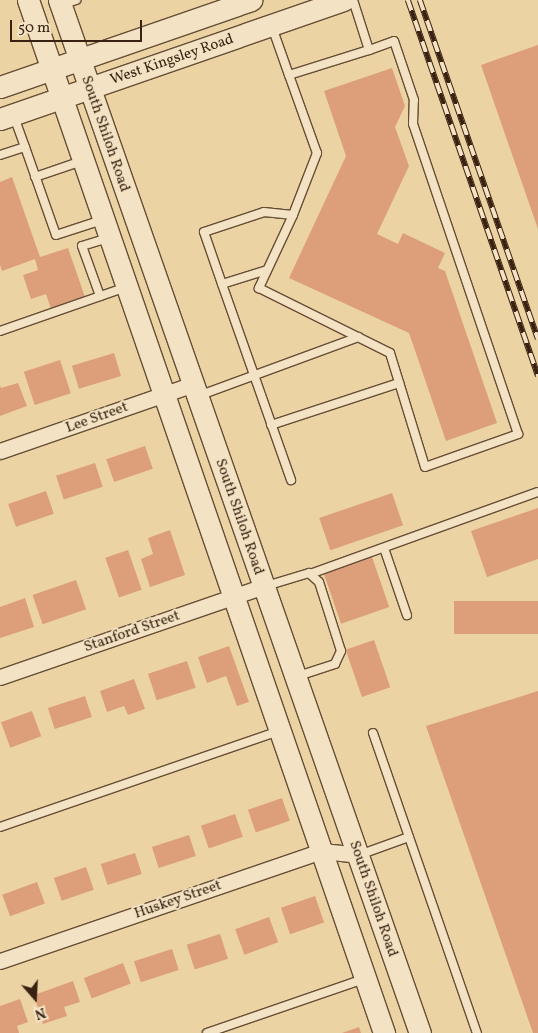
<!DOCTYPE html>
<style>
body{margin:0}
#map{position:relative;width:538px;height:1033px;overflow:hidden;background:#ecd3a3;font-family:Vollkorn,serif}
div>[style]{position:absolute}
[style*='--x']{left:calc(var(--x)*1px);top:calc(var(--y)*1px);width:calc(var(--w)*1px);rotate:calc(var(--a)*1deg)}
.building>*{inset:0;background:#dc9f7a;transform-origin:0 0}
.roads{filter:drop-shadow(1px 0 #664e36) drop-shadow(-1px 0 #664e36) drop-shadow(0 1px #664e36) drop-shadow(0 -1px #664e36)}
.service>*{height:8px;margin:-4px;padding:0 4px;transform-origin:4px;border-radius:4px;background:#f3e2c3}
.minor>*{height:15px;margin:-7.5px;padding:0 7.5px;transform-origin:7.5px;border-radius:7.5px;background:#f3e2c3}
.secondary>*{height:21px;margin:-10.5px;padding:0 10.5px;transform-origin:10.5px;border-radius:10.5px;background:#f3e2c3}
.rail>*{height:5.5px;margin-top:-2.75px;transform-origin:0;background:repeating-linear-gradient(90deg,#f3e2c3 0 11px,#3a2212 0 22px);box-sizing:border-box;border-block:1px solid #3a2212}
span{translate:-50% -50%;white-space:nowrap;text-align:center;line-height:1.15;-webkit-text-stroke:4px #f3e2c3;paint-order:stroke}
.street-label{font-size:15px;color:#3a2212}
.north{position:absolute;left:10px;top:973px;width:50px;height:50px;-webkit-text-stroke:4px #f3e2c3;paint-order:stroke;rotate:161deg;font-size:14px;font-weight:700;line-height:20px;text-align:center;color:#3a2212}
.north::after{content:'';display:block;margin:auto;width:18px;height:22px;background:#3a2212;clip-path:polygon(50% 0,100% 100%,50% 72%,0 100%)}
.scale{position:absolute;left:10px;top:20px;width:132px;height:22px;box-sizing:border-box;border:2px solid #3a2212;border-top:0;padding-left:6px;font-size:15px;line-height:18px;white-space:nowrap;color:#3a2212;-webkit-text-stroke:4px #f3e2c3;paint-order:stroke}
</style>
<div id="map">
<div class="building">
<div style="clip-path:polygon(538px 45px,538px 229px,481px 65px)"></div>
<div style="clip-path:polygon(392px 68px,405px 106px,395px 127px,409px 166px,377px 234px,398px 244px,403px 233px,445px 253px,438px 268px,445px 271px,497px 423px,446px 441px,409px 333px,289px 278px,346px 156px,324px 91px)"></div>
<div style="clip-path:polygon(12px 177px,40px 257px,68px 248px,85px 297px,51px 309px,46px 294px,31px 299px,23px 275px,38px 270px,35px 259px,2px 271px,0 265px,0 182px)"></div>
<div style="left:114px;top:353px;width:24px;height:44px;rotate:73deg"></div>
<div style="left:60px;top:360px;width:35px;height:38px;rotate:72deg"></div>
<div style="clip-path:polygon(18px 383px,27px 406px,0 416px,0 385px,1px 388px)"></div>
<div style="left:145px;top:446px;width:24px;height:41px;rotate:71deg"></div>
<div style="left:95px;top:463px;width:25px;height:41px;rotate:72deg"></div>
<div style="left:46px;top:491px;width:24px;height:40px;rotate:71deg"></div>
<div style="left:392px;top:493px;width:34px;height:77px;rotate:71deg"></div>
<div style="clip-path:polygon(538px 508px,538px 559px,487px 577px,471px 531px)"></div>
<div style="clip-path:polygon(170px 530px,185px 575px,150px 587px,141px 559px,153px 554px,148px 538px)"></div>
<div style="left:128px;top:550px;width:42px;height:24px;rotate:71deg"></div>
<div style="left:372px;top:557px;width:53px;height:51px;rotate:71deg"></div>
<div style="left:76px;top:580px;width:31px;height:46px;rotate:71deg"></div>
<div style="clip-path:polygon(25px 598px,34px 627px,0 638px,0 607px)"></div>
<div style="left:538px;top:601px;width:33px;height:84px;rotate:90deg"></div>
<div style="left:374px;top:640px;width:50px;height:30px;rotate:71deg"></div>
<div style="clip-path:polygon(229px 646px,249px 702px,237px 706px,226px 676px,207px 683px,198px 657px)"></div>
<div style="left:187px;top:661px;width:28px;height:41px;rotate:72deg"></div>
<div style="clip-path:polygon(134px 679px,145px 709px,128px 715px,124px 706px,107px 712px,100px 691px)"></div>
<div style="clip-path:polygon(538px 691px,538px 1033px,533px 1033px,426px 726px)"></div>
<div style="left:85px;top:696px;width:22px;height:39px;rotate:72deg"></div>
<div style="left:32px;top:711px;width:27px;height:33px;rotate:70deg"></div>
<div style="left:282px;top:798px;width:24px;height:36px;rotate:71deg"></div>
<div style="left:235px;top:814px;width:24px;height:36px;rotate:71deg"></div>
<div style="left:189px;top:835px;width:22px;height:39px;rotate:72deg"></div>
<div style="left:135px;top:853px;width:22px;height:36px;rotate:72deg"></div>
<div style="left:86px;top:867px;width:24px;height:34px;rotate:71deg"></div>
<div style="left:37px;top:882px;width:23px;height:37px;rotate:70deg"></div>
<div style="left:315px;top:896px;width:28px;height:36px;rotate:71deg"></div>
<div style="left:269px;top:917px;width:27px;height:36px;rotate:70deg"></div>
<div style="left:220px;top:934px;width:26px;height:35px;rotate:72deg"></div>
<div style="left:172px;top:949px;width:22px;height:40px;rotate:72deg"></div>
<div style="left:123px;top:963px;width:22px;height:42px;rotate:69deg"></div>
<div style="clip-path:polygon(73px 981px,80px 1002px,64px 1007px,67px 1016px,43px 1024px,34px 995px)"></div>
<div style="clip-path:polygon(20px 999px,28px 1022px,17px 1026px,19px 1033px,0 1033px,0 1006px)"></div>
<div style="clip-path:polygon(359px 1027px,361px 1033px,342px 1033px)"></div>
</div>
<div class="roads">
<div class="service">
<div style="--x:61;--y:5;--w:16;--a:-18"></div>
<div style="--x:272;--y:27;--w:51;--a:70.5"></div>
<div style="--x:289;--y:75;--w:84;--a:-17.4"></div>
<div style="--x:369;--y:50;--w:52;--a:-107.7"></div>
<div style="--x:289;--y:75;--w:83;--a:70.3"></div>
<div style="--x:317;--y:153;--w:66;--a:111.2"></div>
<div style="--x:293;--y:215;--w:81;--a:115"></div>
<div style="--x:259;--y:288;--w:146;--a:26.4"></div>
<div style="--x:390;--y:353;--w:119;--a:72.9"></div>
<div style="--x:425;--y:467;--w:99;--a:-19.5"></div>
<div style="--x:518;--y:434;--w:327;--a:-108.7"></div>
<div style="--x:413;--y:124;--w:24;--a:-88"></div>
<div style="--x:414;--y:100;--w:62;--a:-108.7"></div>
<div style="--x:394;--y:41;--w:27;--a:160"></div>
<div style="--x:25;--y:147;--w:93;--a:70.6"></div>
<div style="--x:56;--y:235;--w:48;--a:-18.1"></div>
<div style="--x:0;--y:155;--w:26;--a:-18"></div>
<div style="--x:25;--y:147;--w:33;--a:-110"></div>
<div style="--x:35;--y:177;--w:50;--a:-18.8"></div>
<div style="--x:267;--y:270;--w:47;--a:162.7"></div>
<div style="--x:222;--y:284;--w:55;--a:-109.1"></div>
<div style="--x:204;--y:232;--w:63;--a:-18.4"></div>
<div style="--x:264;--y:212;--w:29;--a:6"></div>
<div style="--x:222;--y:284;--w:208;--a:70.6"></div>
<div style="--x:100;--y:296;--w:53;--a:-109.8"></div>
<div style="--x:82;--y:246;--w:27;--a:-17"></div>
<div style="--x:0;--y:331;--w:133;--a:-19.2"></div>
<div style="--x:198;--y:396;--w:171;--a:-20.2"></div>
<div style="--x:271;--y:425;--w:135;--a:-18.2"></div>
<div style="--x:384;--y:548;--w:71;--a:71.1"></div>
<div style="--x:310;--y:574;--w:242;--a:-19.8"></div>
<div style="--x:266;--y:586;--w:45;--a:-16.8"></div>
<div style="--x:309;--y:573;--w:13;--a:42"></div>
<div style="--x:319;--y:582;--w:72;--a:72.3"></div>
<div style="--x:341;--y:651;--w:14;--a:115"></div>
<div style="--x:335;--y:664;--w:40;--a:162"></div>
<div style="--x:373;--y:733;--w:318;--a:70.9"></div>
<div style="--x:0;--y:827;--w:295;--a:-19"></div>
<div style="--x:359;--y:855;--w:53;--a:-19.8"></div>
<div style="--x:207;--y:1033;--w:166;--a:-19"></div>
</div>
<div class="minor">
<div style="--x:0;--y:451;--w:204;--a:-19.1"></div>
<div style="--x:0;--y:677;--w:279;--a:-19"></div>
<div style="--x:0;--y:961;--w:340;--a:-18.9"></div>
<div style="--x:322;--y:851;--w:36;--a:6"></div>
</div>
<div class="secondary">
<div style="--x:28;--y:0;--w:1093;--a:70.98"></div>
<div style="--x:59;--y:0;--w:1094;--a:70.74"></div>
<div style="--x:0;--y:87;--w:266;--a:-19.1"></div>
<div style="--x:0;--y:119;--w:364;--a:-19.1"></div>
</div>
</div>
<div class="rail">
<div style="--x:408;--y:0;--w:398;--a:70.9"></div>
<div style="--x:420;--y:0;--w:359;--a:70.8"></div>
</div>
<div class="street-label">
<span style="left:172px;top:60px;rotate:-19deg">West Kingsley Road</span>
<span style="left:105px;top:134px;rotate:71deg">South Shiloh Road</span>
<span style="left:97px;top:418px;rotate:-20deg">Lee Street</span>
<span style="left:239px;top:517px;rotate:71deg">South Shiloh Road</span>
<span style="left:132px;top:632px;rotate:-19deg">Stanford Street</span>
<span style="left:373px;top:899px;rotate:71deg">South Shiloh Road</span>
<span style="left:178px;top:900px;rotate:-19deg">Huskey Street</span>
</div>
<div class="north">N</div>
<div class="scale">50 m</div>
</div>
